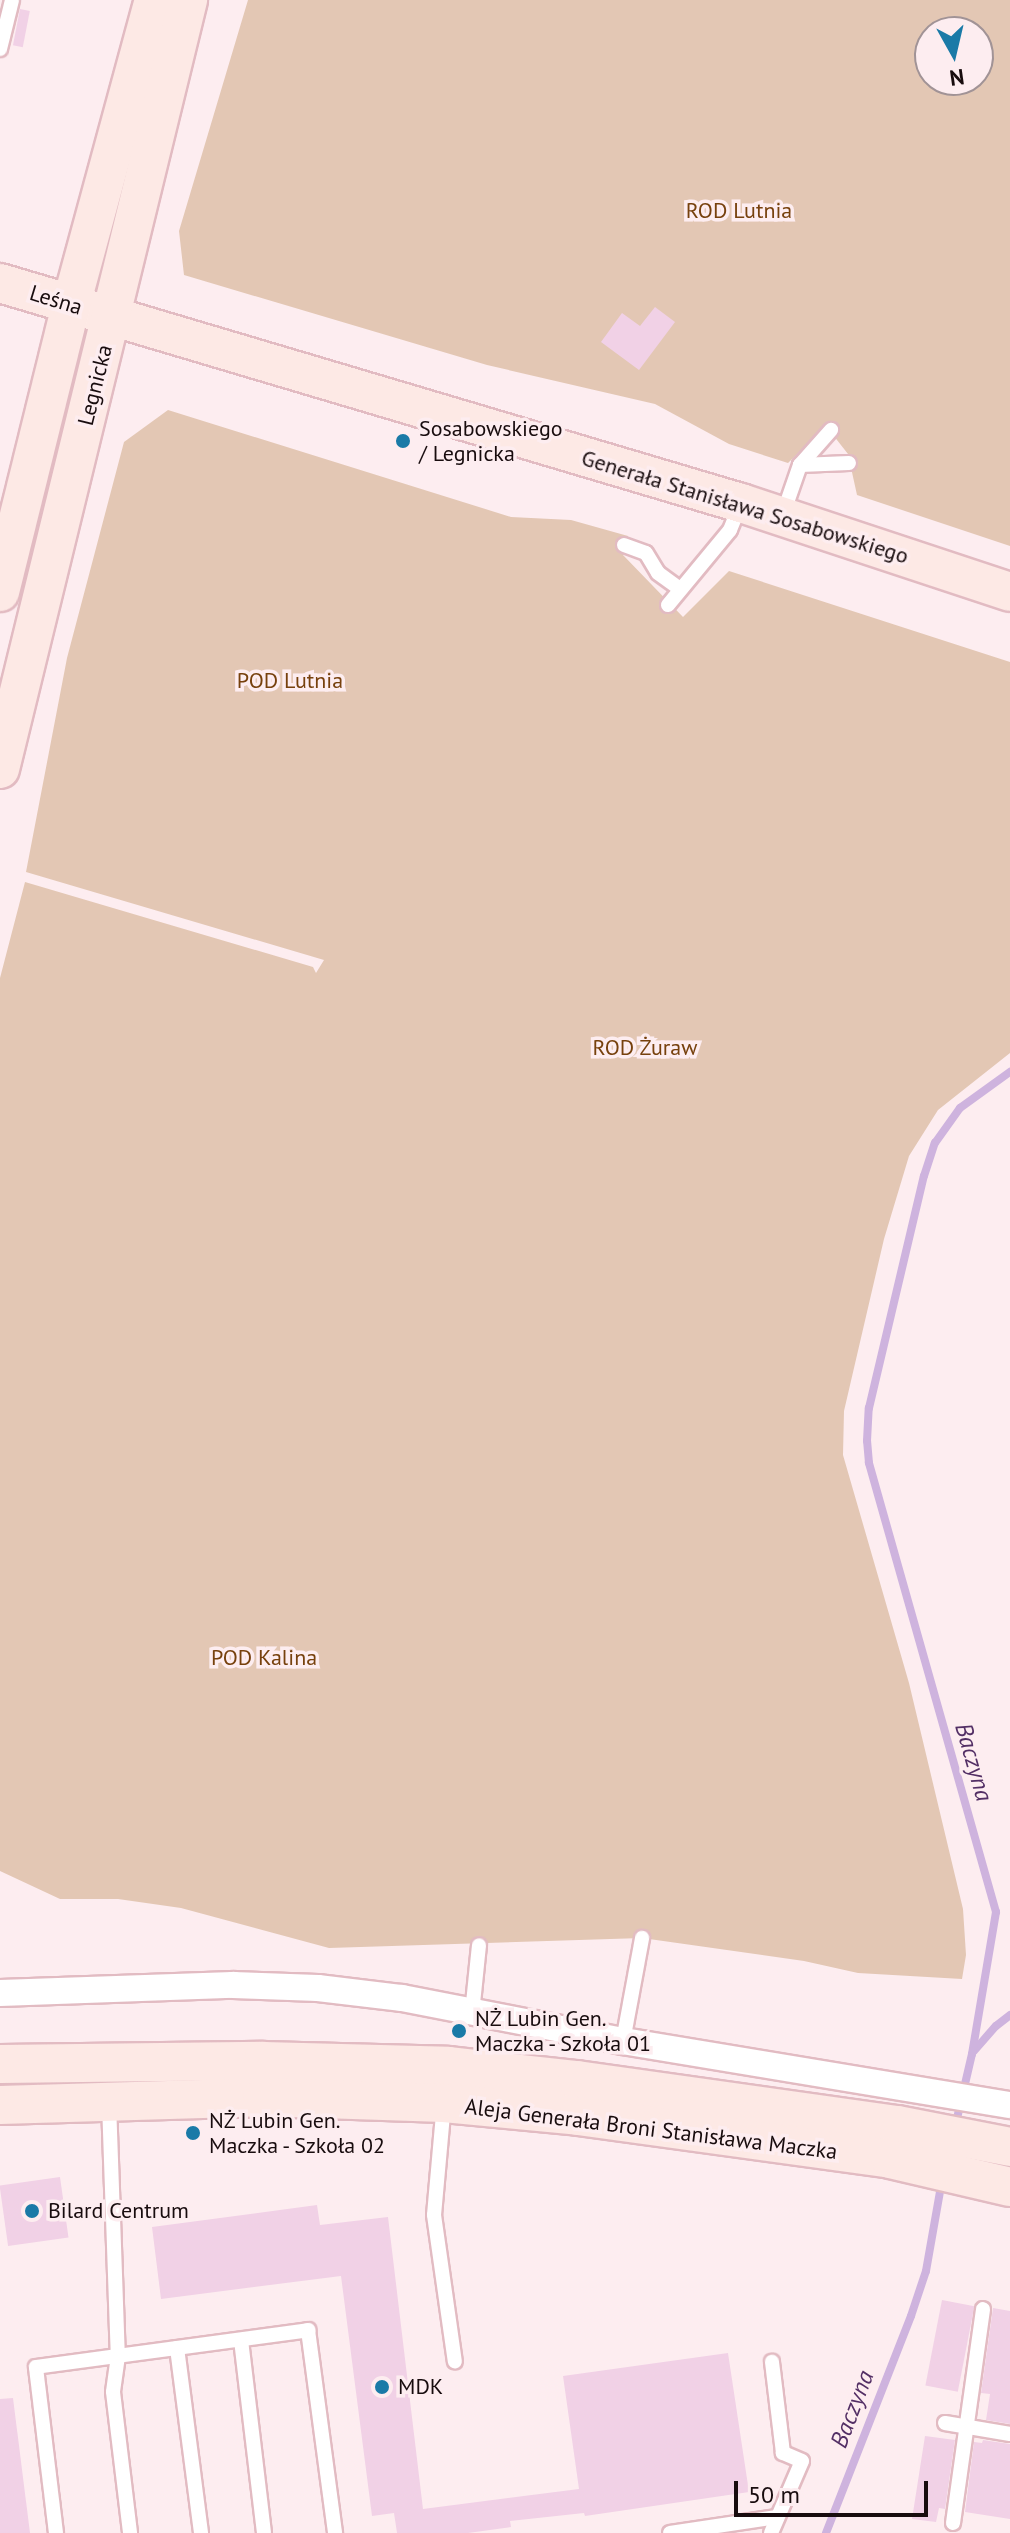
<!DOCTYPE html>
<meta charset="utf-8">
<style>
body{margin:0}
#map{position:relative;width:1010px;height:2533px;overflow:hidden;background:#fdedf0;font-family:"PT Sans",sans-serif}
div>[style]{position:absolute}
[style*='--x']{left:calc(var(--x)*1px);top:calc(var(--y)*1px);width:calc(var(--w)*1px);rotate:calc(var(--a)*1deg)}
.green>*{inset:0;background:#e3c7b4}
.stream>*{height:8px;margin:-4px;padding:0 4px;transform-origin:4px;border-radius:4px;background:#ceb3de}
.building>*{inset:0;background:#f1d1e6;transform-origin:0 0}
.roads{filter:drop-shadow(2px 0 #e2bbc2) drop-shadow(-2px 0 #e2bbc2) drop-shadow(0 2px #e2bbc2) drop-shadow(0 -2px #e2bbc2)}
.lane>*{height:14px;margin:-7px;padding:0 7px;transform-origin:7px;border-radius:7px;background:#fff}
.street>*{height:26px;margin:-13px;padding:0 13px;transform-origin:13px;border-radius:13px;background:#fff}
.secondary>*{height:38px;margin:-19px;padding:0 19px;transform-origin:19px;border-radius:19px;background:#fde9e5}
.dots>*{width:22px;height:22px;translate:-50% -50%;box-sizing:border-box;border:4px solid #fdedf0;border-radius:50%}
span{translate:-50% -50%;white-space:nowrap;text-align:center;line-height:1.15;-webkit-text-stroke:7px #fdedf0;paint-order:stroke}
.park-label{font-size:22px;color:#77410d}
.street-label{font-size:22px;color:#180c0e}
.poi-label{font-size:22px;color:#180c0e}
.left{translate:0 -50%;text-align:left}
.water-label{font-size:24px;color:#532f65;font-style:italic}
.north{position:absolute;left:914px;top:16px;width:80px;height:80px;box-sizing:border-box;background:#fdedf0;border:2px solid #a19396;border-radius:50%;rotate:172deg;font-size:22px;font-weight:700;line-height:32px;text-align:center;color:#180c0e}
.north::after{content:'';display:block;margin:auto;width:28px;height:36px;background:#1a7aa7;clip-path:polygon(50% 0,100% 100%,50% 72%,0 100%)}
.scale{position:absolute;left:734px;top:2481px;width:194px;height:36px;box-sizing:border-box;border:4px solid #180c0e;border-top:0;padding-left:10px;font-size:24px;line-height:28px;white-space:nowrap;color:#180c0e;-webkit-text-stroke:6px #fdedf0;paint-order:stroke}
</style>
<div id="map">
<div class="green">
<div style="clip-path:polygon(evenodd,248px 0,1010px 0,1010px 546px,857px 495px,848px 454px,826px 426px,788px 463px,729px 444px,655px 404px,487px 365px,184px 275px,179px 231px,248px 0,930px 32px,978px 32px,978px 80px,930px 80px,930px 32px)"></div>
<div style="clip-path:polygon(168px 410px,511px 517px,571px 520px,628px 536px,623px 555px,683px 617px,729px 571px,1010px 662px,1010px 1053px,938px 1110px,909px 1156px,884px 1239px,844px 1411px,843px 1455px,909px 1683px,963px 1909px,966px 1955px,962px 1979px,858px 1973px,804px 1961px,642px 1938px,329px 1948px,181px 1908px,118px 1899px,60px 1899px,0 1871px,0 978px,25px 882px,313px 967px,316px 973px,324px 960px,26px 872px,67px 658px,124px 442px)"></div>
</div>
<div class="stream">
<div style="--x:974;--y:2051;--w:33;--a:-49"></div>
<div style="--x:996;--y:2026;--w:18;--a:-38"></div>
<div style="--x:955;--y:2127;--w:75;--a:-76.9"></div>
<div style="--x:972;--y:2054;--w:144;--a:-80.4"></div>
<div style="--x:996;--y:1912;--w:467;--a:-105.8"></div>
<div style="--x:869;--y:1463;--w:22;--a:-95"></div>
<div style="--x:867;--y:1441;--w:33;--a:-87"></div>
<div style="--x:869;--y:1408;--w:238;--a:-76.7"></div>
<div style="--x:924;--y:1176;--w:35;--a:-72"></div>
<div style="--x:935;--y:1143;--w:43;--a:-54.5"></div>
<div style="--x:960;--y:1108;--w:62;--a:-35.8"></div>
<div style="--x:826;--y:2533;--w:233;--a:-68.6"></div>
<div style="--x:911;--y:2316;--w:47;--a:-71.6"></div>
<div style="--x:926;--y:2271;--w:92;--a:-80"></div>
</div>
<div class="building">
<div style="left:20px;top:9px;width:10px;height:37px;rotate:11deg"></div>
<div style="clip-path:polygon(655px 307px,675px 322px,639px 370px,601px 342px,622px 313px,640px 326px)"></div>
<div style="left:60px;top:2177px;width:61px;height:61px;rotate:82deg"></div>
<div style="clip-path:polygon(317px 2205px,320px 2225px,388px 2217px,423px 2509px,579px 2489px,563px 2376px,728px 2353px,749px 2492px,585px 2516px,584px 2513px,510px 2521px,511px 2527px,468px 2533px,397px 2533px,394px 2513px,372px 2516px,341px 2276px,161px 2299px,152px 2227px)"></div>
<div style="left:942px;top:2300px;width:33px;height:87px;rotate:11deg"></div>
<div style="clip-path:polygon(993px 2308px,1010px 2311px,1010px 2424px,986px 2420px,990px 2394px,981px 2393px)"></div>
<div style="clip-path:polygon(13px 2398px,30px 2533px,0 2533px,0 2399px)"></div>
<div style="clip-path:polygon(925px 2436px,955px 2440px,945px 2509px,939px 2508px,936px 2522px,912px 2519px)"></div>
<div style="clip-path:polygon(983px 2440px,1010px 2444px,1010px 2519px,965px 2512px,974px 2442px,982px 2443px)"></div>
</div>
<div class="roads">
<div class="lane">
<div style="--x:0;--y:49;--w:50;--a:-76.2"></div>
<div style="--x:800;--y:465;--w:49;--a:-2.3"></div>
<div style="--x:783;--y:514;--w:52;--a:-70.9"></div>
<div style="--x:800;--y:465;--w:47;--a:-48.5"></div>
<div style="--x:624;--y:545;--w:23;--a:20"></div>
<div style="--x:646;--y:553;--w:23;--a:59"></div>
<div style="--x:658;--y:573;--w:27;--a:36"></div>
<div style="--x:668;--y:605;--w:97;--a:-50.4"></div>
<div style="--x:730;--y:530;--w:29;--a:-68"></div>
<div style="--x:472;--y:2013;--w:68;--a:-84.1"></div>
<div style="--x:623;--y:2041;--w:105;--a:-79.5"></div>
<div style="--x:109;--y:2103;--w:253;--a:88"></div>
<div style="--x:118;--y:2356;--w:36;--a:98"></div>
<div style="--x:113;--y:2392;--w:142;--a:83.1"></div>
<div style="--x:444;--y:2103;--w:112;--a:95.1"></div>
<div style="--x:434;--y:2215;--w:148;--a:81.9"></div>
<div style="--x:241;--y:2340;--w:194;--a:83.2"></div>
<div style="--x:177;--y:2348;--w:187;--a:82.6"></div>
<div style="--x:945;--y:2423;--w:66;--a:9.6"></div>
<div style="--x:953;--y:2523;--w:216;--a:-82"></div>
<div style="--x:56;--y:2533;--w:167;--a:-96.9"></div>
<div style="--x:36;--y:2367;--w:275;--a:-7.7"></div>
<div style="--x:308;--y:2330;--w:205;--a:82.4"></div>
<div style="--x:670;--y:2533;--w:108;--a:-8.5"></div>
<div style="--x:771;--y:2533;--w:78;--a:-66.7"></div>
<div style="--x:802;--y:2461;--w:21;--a:-157"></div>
<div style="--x:783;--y:2453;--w:92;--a:-96.9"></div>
</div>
<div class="street">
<div style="--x:0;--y:1993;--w:233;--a:-2"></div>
<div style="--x:233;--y:1985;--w:85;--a:2"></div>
<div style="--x:318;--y:1988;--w:85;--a:6.8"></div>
<div style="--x:402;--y:1998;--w:225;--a:11"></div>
<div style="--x:623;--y:2041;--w:392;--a:9.4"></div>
</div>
<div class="secondary">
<div style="--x:0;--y:283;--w:773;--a:16.54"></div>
<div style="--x:741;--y:503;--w:283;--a:18.3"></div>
<div style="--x:0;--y:592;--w:296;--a:-76.1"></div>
<div style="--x:71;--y:305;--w:316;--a:-74.8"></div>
<div style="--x:0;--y:769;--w:792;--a:-76.26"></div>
<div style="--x:0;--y:2064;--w:263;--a:-0.7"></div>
<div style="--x:263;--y:2061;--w:185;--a:1.5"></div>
<div style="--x:448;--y:2066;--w:130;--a:6.2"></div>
<div style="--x:577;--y:2080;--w:323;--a:8"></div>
<div style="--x:897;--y:2125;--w:115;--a:11"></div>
<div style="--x:0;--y:2105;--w:262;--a:-1.7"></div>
<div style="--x:262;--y:2097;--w:182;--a:1.9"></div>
<div style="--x:444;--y:2103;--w:135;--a:5.5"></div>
<div style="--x:578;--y:2116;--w:315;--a:7.8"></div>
<div style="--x:890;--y:2159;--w:123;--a:13.1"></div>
</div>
</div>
<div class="dots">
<div style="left:403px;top:441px;background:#1a7aa7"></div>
<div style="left:459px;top:2031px;background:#1a7aa7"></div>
<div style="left:193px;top:2133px;background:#1a7aa7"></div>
<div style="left:32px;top:2211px;background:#1a7aa7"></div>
<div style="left:382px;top:2387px;background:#1a7aa7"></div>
</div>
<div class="park-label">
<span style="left:739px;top:211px">ROD Lutnia</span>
<span style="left:290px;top:681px">POD Lutnia</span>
<span style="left:645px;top:1048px">ROD Żuraw</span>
<span style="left:264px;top:1658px">POD Kalina</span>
</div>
<div class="street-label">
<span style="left:56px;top:300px;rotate:17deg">Leśna</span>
<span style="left:95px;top:385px;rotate:-76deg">Legnicka</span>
<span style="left:745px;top:507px;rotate:17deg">Generała Stanisława Sosabowskiego</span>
<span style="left:651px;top:2129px;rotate:7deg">Aleja Generała Broni Stanisława Maczka</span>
</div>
<div class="poi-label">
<span class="left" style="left:419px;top:441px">Sosabowskiego<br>/ Legnicka</span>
<span class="left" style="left:475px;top:2031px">NŻ Lubin Gen.<br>Maczka - Szkoła 01</span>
<span class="left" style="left:209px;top:2133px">NŻ Lubin Gen.<br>Maczka - Szkoła 02</span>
<span class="left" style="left:48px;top:2211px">Bilard Centrum</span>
<span class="left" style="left:398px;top:2387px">MDK</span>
</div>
<div class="water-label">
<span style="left:974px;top:1762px;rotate:74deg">Baczyna</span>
<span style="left:852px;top:2409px;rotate:-69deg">Baczyna</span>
</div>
<div class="north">N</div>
<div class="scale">50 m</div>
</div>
